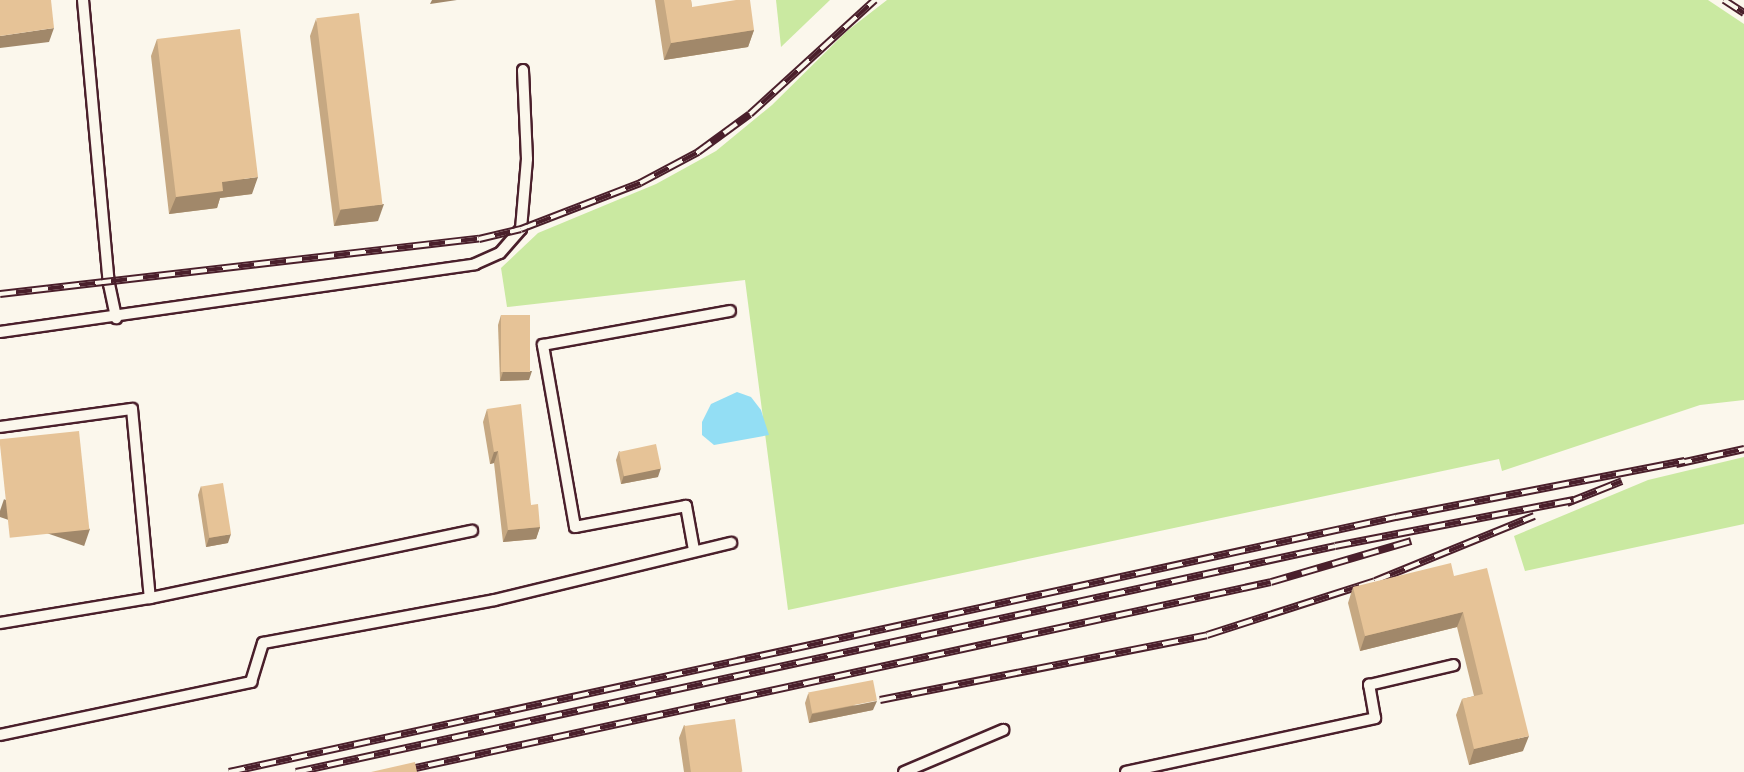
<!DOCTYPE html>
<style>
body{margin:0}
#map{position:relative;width:1744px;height:772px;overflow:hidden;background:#fbf7ec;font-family:Pangolin,sans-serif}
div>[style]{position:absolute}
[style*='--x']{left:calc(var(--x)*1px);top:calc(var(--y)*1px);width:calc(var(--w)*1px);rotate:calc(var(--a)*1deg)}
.green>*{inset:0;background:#cae9a1}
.water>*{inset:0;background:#93def4}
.roads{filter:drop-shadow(2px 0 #4a1f2b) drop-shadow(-2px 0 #4a1f2b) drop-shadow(0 2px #4a1f2b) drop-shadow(0 -2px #4a1f2b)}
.service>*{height:10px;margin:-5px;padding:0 5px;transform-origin:5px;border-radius:5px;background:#fbf7ec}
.rail>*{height:8px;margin-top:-4px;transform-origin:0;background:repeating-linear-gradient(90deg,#fbf7ec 0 16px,#4a1f2b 0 32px);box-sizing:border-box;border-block:2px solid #4a1f2b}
.wall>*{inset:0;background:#c6a882}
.shaded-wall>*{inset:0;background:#a1886a;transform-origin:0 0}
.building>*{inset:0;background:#e6c397;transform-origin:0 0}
span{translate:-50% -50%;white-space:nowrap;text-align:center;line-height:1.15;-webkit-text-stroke:6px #fbf7ec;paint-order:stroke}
</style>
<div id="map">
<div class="green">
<div style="clip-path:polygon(776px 0,830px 0,781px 47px)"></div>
<div style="clip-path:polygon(887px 0,1708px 0,1744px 24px,1744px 400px,1700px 405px,1502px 471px,1499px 459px,788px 610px,745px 280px,507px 307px,501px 268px,538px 233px,656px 184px,716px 151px,772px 105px,847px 31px)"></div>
<div style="clip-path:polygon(1744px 457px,1744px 524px,1525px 571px,1514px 536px,1648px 480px)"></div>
</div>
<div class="water">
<div style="clip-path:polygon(737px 392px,751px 397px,761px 410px,769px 435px,714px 445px,702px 435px,702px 422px,711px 404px)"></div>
</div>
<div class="roads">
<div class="service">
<div style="--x:83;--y:0;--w:285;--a:84.8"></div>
<div style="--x:109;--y:284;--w:35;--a:78"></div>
<div style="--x:0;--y:332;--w:480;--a:-8.1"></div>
<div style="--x:475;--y:264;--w:27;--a:-24"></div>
<div style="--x:500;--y:253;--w:32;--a:-49"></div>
<div style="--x:521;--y:229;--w:70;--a:-85.1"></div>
<div style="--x:527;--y:159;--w:89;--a:-92.6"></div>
<div style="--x:0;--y:427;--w:133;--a:-7.8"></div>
<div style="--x:132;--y:409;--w:190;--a:84.6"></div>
<div style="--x:150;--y:598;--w:152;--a:170.5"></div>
<div style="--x:694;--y:550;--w:45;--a:-100.3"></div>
<div style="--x:686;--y:506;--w:113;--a:169.3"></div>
<div style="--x:575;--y:527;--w:185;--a:-100"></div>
<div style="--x:543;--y:345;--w:190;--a:-10.3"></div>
<div style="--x:150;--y:598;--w:329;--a:-11.8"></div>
<div style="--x:0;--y:735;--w:257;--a:-11.9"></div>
<div style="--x:251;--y:682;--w:41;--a:-72.9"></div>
<div style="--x:263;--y:643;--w:236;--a:-10.5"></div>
<div style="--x:495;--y:600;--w:243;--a:-13.6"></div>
<div style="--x:904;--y:772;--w:108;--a:-23"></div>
<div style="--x:1126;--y:772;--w:255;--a:-12.2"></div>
<div style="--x:1375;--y:718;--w:34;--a:-100"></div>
<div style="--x:1369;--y:685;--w:87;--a:-13.2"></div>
</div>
</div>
<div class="rail">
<div style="--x:1724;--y:0;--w:24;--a:33"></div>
<div style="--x:0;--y:294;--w:482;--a:-6.6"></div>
<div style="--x:479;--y:239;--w:43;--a:-13.4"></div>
<div style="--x:521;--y:229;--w:128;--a:-21.1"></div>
<div style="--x:640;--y:183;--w:66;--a:-28.1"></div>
<div style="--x:698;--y:152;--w:64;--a:-36.2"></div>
<div style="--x:750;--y:114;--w:169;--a:-42.4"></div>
<div style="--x:1676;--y:464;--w:70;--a:-12.4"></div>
<div style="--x:1567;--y:503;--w:59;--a:-21.8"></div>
<div style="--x:880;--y:700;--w:333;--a:-11.2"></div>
<div style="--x:1207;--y:635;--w:176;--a:-17.8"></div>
<div style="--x:1375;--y:581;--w:172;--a:-22.2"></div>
<div style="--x:229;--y:772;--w:1195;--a:-12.33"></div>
<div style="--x:1396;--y:517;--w:294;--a:-11"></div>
<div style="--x:296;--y:772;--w:1063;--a:-12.27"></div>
<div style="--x:1335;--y:546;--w:243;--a:-10.9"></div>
<div style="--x:397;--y:772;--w:894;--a:-12.26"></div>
<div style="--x:1271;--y:582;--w:146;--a:-16.3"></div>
</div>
<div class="wall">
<div style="clip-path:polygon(655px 0,691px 0,692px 7px,754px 30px,748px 47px,664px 60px)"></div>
<div style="clip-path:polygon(316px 19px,378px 221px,334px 226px,310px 36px)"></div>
<div style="clip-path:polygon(157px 39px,252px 194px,220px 198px,217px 208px,169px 214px,151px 56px)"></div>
<div style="clip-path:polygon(501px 315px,529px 380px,500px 381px,498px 325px)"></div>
<div style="clip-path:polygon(487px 409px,531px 505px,540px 527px,536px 539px,503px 542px,494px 463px,490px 464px,483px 422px)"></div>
<div style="clip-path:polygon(619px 451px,658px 477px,621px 484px,616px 460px)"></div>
<div style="clip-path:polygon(201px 486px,228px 543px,206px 547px,198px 495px)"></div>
<div style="clip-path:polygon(1454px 576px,1523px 751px,1469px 765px,1456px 715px,1462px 699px,1474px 696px,1457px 627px,1360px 651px,1348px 603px,1353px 587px)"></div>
<div style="clip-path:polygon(808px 694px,873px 710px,809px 723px,805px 703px)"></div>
<div style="clip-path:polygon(684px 725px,742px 772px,684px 772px,679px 738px)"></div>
</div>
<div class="shaded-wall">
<div style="clip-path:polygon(432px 0,457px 0,430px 4px)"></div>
<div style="clip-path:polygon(54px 28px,49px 42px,0 48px,0 36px)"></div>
<div style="clip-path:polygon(754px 30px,748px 47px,664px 60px,671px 43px)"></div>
<div style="clip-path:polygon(258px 177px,252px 194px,220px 198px,217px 208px,169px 214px,176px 197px,222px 182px)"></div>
<div style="clip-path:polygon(384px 204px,378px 221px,334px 226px,341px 209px)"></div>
<div style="clip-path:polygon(532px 371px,529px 380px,500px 381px,503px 372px)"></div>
<div style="clip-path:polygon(498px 451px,494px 463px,490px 464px,494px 452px)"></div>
<div style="clip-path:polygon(661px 468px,658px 477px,621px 484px,624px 475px)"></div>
<div style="clip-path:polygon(540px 527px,536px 539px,503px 542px,508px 530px)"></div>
<div style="left:90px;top:529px;width:18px;height:91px;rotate:109deg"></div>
<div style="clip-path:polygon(231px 534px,228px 543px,206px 547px,209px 538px)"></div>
<div style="clip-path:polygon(1463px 612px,1457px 627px,1360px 651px,1365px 636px)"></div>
<div style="clip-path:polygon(877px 701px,873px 710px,809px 723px,812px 714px)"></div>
<div style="clip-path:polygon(1529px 736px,1523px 751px,1469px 765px,1474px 749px)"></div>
</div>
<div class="building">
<div style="clip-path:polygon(0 0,51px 0,54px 28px,0 36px)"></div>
<div style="clip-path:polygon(664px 0,691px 0,692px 7px,736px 0,750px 0,754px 30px,671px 43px)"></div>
<div style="left:359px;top:13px;width:193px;height:43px;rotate:83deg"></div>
<div style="clip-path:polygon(240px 29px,258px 177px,222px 182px,223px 191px,176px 197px,157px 39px)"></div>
<div style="left:501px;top:315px;width:29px;height:57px"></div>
<div style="clip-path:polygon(521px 404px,531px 505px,538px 504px,540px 527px,508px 530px,498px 451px,494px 452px,487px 409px)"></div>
<div style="left:79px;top:431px;width:99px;height:80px;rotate:84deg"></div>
<div style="left:656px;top:444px;width:25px;height:38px;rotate:78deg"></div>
<div style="left:223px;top:483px;width:52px;height:22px;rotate:81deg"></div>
<div style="clip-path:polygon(1451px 563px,1454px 576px,1487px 568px,1529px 736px,1474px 749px,1462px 699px,1483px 694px,1463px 612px,1365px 636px,1353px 587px)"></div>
<div style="left:873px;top:680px;width:21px;height:66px;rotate:79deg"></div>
<div style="left:735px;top:719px;width:53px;height:51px;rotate:82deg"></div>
<div style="clip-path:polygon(415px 762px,417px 772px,371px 772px)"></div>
</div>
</div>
